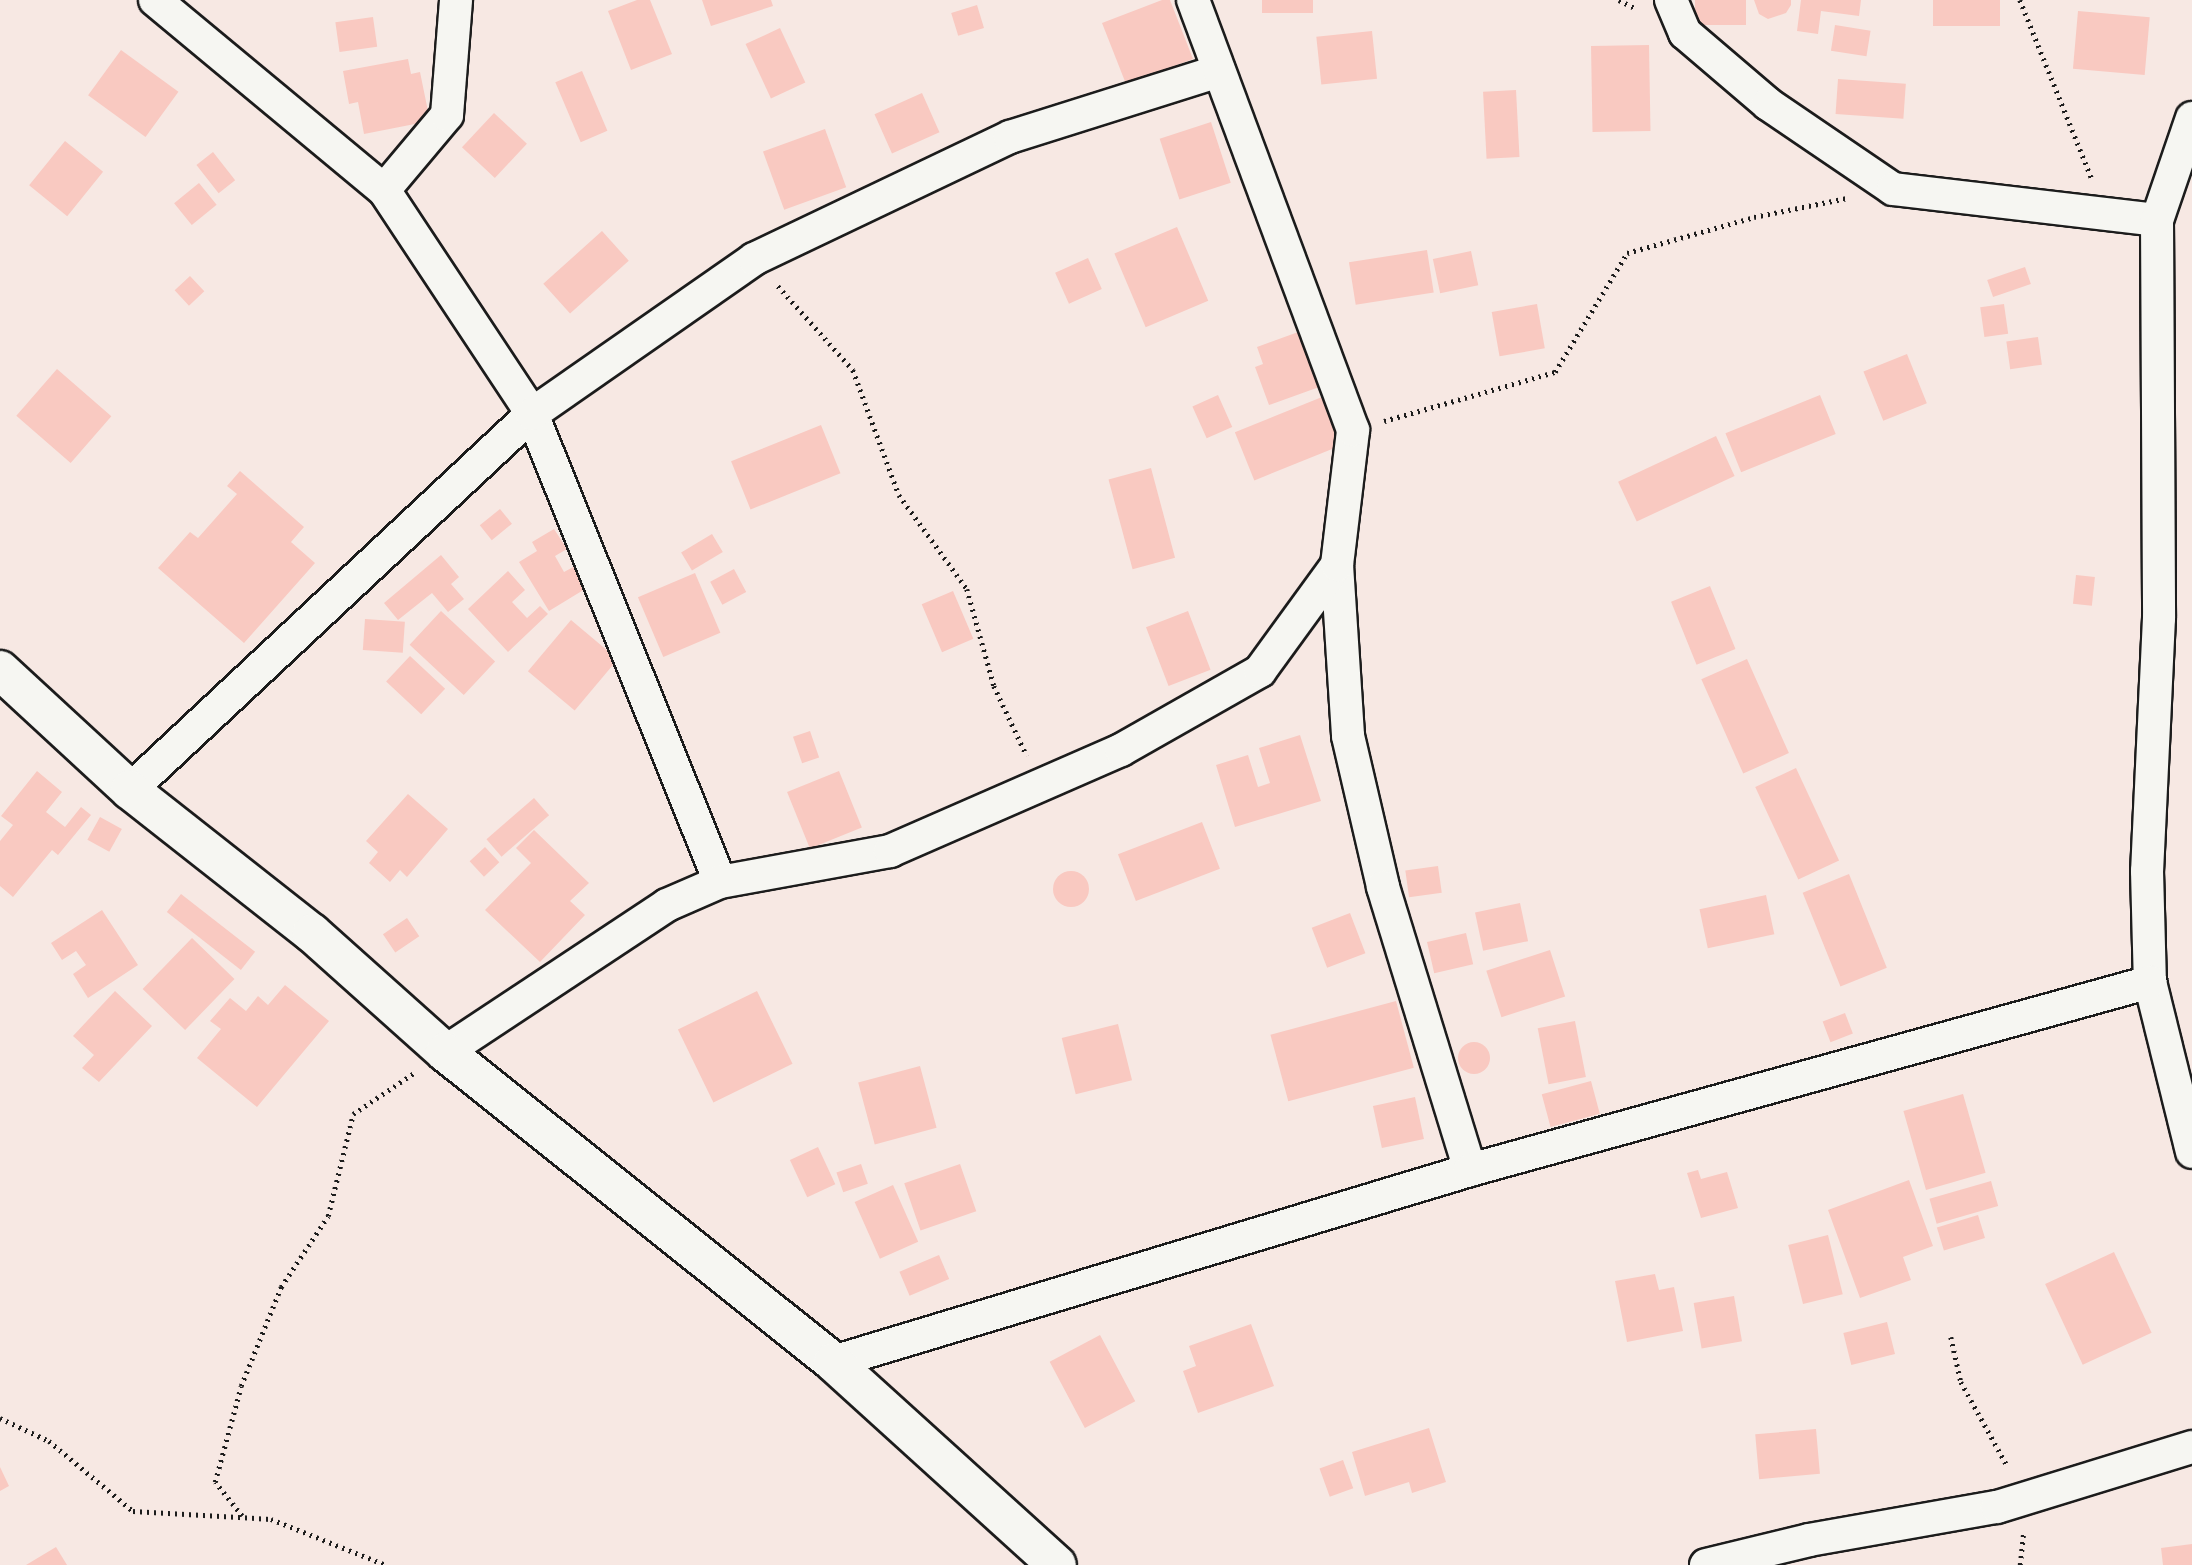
<!DOCTYPE html>
<style>
body{margin:0}
#map{position:relative;width:2192px;height:1565px;overflow:hidden;background:#f7e8e3;font-family:Delius,sans-serif}
div>[style]{position:absolute}
[style*='--x']{left:calc(var(--x)*1px);top:calc(var(--y)*1px);width:calc(var(--w)*1px);rotate:calc(var(--a)*1deg)}
.building>*{inset:0;background:#f9c9c1;transform-origin:0 0}
.round{border-radius:50%}
.path>*{height:4.5px;margin-top:-2.25px;transform-origin:0;background:repeating-linear-gradient(90deg,#1c1c1c 0 2px,transparent 0 7px)}
.roads{filter:drop-shadow(2px 0 #1c1c1c) drop-shadow(-2px 0 #1c1c1c) drop-shadow(0 2px #1c1c1c) drop-shadow(0 -2px #1c1c1c)}
.street>*{height:32px;margin:-16px;padding:0 16px;transform-origin:16px;border-radius:16px;background:#f6f6f2}
.secondary>*{height:38px;margin:-19px;padding:0 19px;transform-origin:19px;border-radius:19px;background:#f6f6f2}
span{translate:-50% -50%;white-space:nowrap;text-align:center;line-height:1.15;-webkit-text-stroke:5px #f6f6f2;paint-order:stroke}
</style>
<div id="map">
<div class="building">
<div style="clip-path:polygon(637px 0,650px 0,672px 54px,631px 70px,608px 11px)"></div>
<div style="clip-path:polygon(702px 0,771px 0,773px 6px,711px 26px)"></div>
<div style="clip-path:polygon(1162px 0,1170px 0,1193px 59px,1126px 84px,1102px 23px)"></div>
<div style="left:1262px;top:0;width:51px;height:13px"></div>
<div style="left:1695px;top:0;width:51px;height:25px"></div>
<div style="clip-path:polygon(1754px 0,1791px 0,1791px 5px,1786px 13px,1768px 19px,1759px 14px)"></div>
<div style="clip-path:polygon(1801px 0,1861px 0,1859px 16px,1821px 11px,1818px 34px,1797px 31px)"></div>
<div style="left:1933px;top:0;width:67px;height:26px"></div>
<div style="left:977px;top:5px;width:24px;height:27px;rotate:73deg"></div>
<div style="left:2078px;top:11px;width:72px;height:58px;rotate:5deg"></div>
<div style="left:373px;top:17px;width:30px;height:38px;rotate:82deg"></div>
<div style="left:1835px;top:25px;width:36px;height:26px;rotate:9deg"></div>
<div style="left:780px;top:28px;width:60px;height:38px;rotate:65deg"></div>
<div style="left:1372px;top:31px;width:48px;height:56px;rotate:84deg"></div>
<div style="left:1649px;top:45px;width:86px;height:58px;rotate:89deg"></div>
<div style="left:121px;top:50px;width:71px;height:56px;rotate:36deg"></div>
<div style="clip-path:polygon(408px 59px,411px 74px,420px 72px,430px 121px,364px 134px,358px 102px,349px 104px,343px 71px)"></div>
<div style="left:582px;top:71px;width:65px;height:29px;rotate:67deg"></div>
<div style="left:1838px;top:79px;width:68px;height:35px;rotate:4deg"></div>
<div style="left:1516px;top:90px;width:67px;height:33px;rotate:87deg"></div>
<div style="left:922px;top:93px;width:43px;height:52px;rotate:66deg"></div>
<div style="left:494px;top:113px;width:45px;height:47px;rotate:43deg"></div>
<div style="left:1211px;top:122px;width:64px;height:54px;rotate:72deg"></div>
<div style="left:825px;top:129px;width:62px;height:66px;rotate:70deg"></div>
<div style="left:65px;top:141px;width:49px;height:57px;rotate:39deg"></div>
<div style="left:213px;top:152px;width:36px;height:21px;rotate:52deg"></div>
<div style="left:199px;top:183px;width:28px;height:32px;rotate:51deg"></div>
<div style="left:1177px;top:227px;width:80px;height:68px;rotate:67deg"></div>
<div style="left:602px;top:231px;width:40px;height:79px;rotate:48deg"></div>
<div style="left:1427px;top:250px;width:43px;height:79px;rotate:81deg"></div>
<div style="left:1471px;top:251px;width:35px;height:39px;rotate:78deg"></div>
<div style="left:1088px;top:258px;width:34px;height:36px;rotate:66deg"></div>
<div style="left:2025px;top:267px;width:18px;height:40px;rotate:71deg"></div>
<div style="left:190px;top:276px;width:21px;height:21px;rotate:47deg"></div>
<div style="left:1537px;top:304px;width:45px;height:46px;rotate:80deg"></div>
<div style="left:2004px;top:304px;width:30px;height:24px;rotate:82deg"></div>
<div style="clip-path:polygon(1301px 331px,1322px 386px,1269px 405px,1255px 367px,1263px 364px,1257px 347px)"></div>
<div style="left:2038px;top:337px;width:28px;height:32px;rotate:82deg"></div>
<div style="left:1907px;top:354px;width:53px;height:47px;rotate:68deg"></div>
<div style="left:57px;top:369px;width:72px;height:62px;rotate:41deg"></div>
<div style="left:1218px;top:395px;width:35px;height:28px;rotate:66deg"></div>
<div style="left:1820px;top:395px;width:42px;height:102px;rotate:68deg"></div>
<div style="left:1322px;top:397px;width:52px;height:94px;rotate:68deg"></div>
<div style="left:821px;top:425px;width:52px;height:97px;rotate:68deg"></div>
<div style="left:1716px;top:436px;width:44px;height:108px;rotate:65deg"></div>
<div style="left:1151px;top:468px;width:93px;height:44px;rotate:75deg"></div>
<div style="clip-path:polygon(240px 471px,304px 527px,291px 542px,315px 563px,244px 643px,158px 568px,190px 532px,198px 538px,237px 494px,227px 486px)"></div>
<div style="left:500px;top:509px;width:19px;height:26px;rotate:51deg"></div>
<div style="clip-path:polygon(554px 529px,567px 549px,555px 556px,564px 572px,577px 565px,590px 586px,549px 611px,519px 562px,537px 551px,532px 542px)"></div>
<div style="left:712px;top:534px;width:21px;height:36px;rotate:59deg"></div>
<div style="clip-path:polygon(441px 555px,459px 577px,451px 584px,464px 599px,448px 612px,432px 593px,398px 620px,384px 603px)"></div>
<div style="left:734px;top:569px;width:26px;height:27px;rotate:62deg"></div>
<div style="clip-path:polygon(508px 571px,525px 590px,512px 602px,527px 618px,540px 606px,548px 614px,508px 652px,468px 609px)"></div>
<div style="left:695px;top:573px;width:65px;height:62px;rotate:67deg"></div>
<div style="left:2076px;top:575px;width:19px;height:29px;rotate:6deg"></div>
<div style="left:1710px;top:586px;width:68px;height:42px;rotate:68deg"></div>
<div style="left:953px;top:591px;width:52px;height:34px;rotate:67deg"></div>
<div style="left:441px;top:611px;width:74px;height:46px;rotate:43deg"></div>
<div style="left:1188px;top:611px;width:63px;height:45px;rotate:69deg"></div>
<div style="left:365px;top:619px;width:40px;height:31px;rotate:4deg"></div>
<div style="left:571px;top:620px;width:61px;height:67px;rotate:40deg"></div>
<div style="left:410px;top:656px;width:48px;height:35px;rotate:43deg"></div>
<div style="left:1747px;top:659px;width:103px;height:50px;rotate:66deg"></div>
<div style="left:810px;top:731px;width:28px;height:18px;rotate:71deg"></div>
<div style="clip-path:polygon(1300px 735px,1321px 801px,1235px 827px,1216px 765px,1248px 755px,1258px 787px,1270px 783px,1259px 748px)"></div>
<div style="left:1796px;top:768px;width:102px;height:45px;rotate:65deg"></div>
<div style="clip-path:polygon(37px 771px,62px 792px,46px 812px,65px 827px,81px 807px,91px 815px,58px 855px,52px 850px,13px 897px,0 886px,0 841px,13px 825px,1px 816px)"></div>
<div style="left:839px;top:771px;width:61px;height:56px;rotate:68deg"></div>
<div style="clip-path:polygon(408px 794px,448px 829px,407px 877px,400px 870px,390px 882px,369px 863px,378px 852px,366px 841px)"></div>
<div style="left:534px;top:798px;width:23px;height:63px;rotate:49deg"></div>
<div style="left:100px;top:817px;width:25px;height:26px;rotate:29deg"></div>
<div style="left:1202px;top:822px;width:50px;height:90px;rotate:69deg"></div>
<div style="clip-path:polygon(534px 830px,589px 883px,570px 901px,585px 915px,540px 962px,485px 910px,531px 863px,516px 848px)"></div>
<div style="left:485px;top:847px;width:21px;height:21px;rotate:47deg"></div>
<div style="left:1438px;top:866px;width:27px;height:33px;rotate:82deg"></div>
<div class="round" style="left:1053px;top:871px;width:36px;height:36px"></div>
<div style="left:1849px;top:874px;width:101px;height:50px;rotate:68deg"></div>
<div style="left:181px;top:894px;width:94px;height:23px;rotate:38deg"></div>
<div style="left:1766px;top:895px;width:40px;height:68px;rotate:78deg"></div>
<div style="left:1520px;top:903px;width:39px;height:46px;rotate:78deg"></div>
<div style="clip-path:polygon(102px 910px,138px 965px,88px 998px,73px 974px,86px 965px,76px 951px,62px 960px,51px 943px)"></div>
<div style="left:1350px;top:913px;width:43px;height:41px;rotate:69deg"></div>
<div style="left:407px;top:918px;width:22px;height:29px;rotate:56deg"></div>
<div style="left:1466px;top:933px;width:32px;height:40px;rotate:77deg"></div>
<div style="left:192px;top:938px;width:59px;height:71px;rotate:44deg"></div>
<div style="left:1550px;top:950px;width:49px;height:67px;rotate:72deg"></div>
<div style="clip-path:polygon(285px 985px,329px 1021px,257px 1107px,197px 1058px,221px 1029px,210px 1021px,230px 998px,246px 1011px,258px 996px,268px 1005px)"></div>
<div style="clip-path:polygon(115px 991px,152px 1026px,99px 1082px,82px 1068px,94px 1055px,73px 1036px)"></div>
<div style="left:757px;top:991px;width:81px;height:88px;rotate:64deg"></div>
<div style="left:1396px;top:1001px;width:69px;height:130px;rotate:75deg"></div>
<div style="left:1845px;top:1013px;width:22px;height:24px;rotate:69deg"></div>
<div style="left:1575px;top:1021px;width:57px;height:38px;rotate:79deg"></div>
<div style="left:1118px;top:1024px;width:58px;height:58px;rotate:76deg"></div>
<div class="round" style="left:1458px;top:1042px;width:32px;height:32px"></div>
<div style="left:920px;top:1066px;width:64px;height:64px;rotate:75deg"></div>
<div style="left:1591px;top:1081px;width:34px;height:51px;rotate:75deg"></div>
<div style="left:1963px;top:1094px;width:82px;height:62px;rotate:74deg"></div>
<div style="left:1415px;top:1097px;width:43px;height:43px;rotate:78deg"></div>
<div style="left:818px;top:1147px;width:41px;height:31px;rotate:65deg"></div>
<div style="left:861px;top:1164px;width:21px;height:26px;rotate:71deg"></div>
<div style="left:960px;top:1164px;width:50px;height:59px;rotate:71deg"></div>
<div style="clip-path:polygon(1698px 1170px,1701px 1179px,1727px 1172px,1738px 1208px,1701px 1218px,1687px 1173px)"></div>
<div style="clip-path:polygon(1909px 1180px,1933px 1246px,1903px 1257px,1911px 1280px,1860px 1298px,1828px 1210px)"></div>
<div style="left:1991px;top:1181px;width:26px;height:64px;rotate:74deg"></div>
<div style="left:893px;top:1185px;width:62px;height:42px;rotate:66deg"></div>
<div style="left:1978px;top:1215px;width:24px;height:43px;rotate:73deg"></div>
<div style="left:1828px;top:1235px;width:61px;height:41px;rotate:76deg"></div>
<div style="left:2114px;top:1252px;width:89px;height:76px;rotate:65deg"></div>
<div style="left:939px;top:1255px;width:26px;height:43px;rotate:67deg"></div>
<div style="clip-path:polygon(1655px 1274px,1659px 1290px,1674px 1287px,1683px 1331px,1627px 1342px,1615px 1281px)"></div>
<div style="left:1734px;top:1296px;width:46px;height:41px;rotate:80deg"></div>
<div style="left:1887px;top:1322px;width:33px;height:45px;rotate:76deg"></div>
<div style="clip-path:polygon(1251px 1324px,1274px 1386px,1198px 1413px,1183px 1371px,1196px 1366px,1189px 1346px)"></div>
<div style="left:1100px;top:1335px;width:75px;height:57px;rotate:62deg"></div>
<div style="clip-path:polygon(1429px 1428px,1446px 1482px,1412px 1493px,1409px 1482px,1365px 1496px,1352px 1452px)"></div>
<div style="left:1816px;top:1429px;width:45px;height:61px;rotate:85deg"></div>
<div style="left:1343px;top:1460px;width:30px;height:25px;rotate:70deg"></div>
<div style="clip-path:polygon(0 1467px,9px 1486px,0 1491px)"></div>
<div style="clip-path:polygon(2192px 1544px,2192px 1565px,2163px 1565px,2161px 1548px)"></div>
<div style="clip-path:polygon(56px 1547px,67px 1565px,26px 1565px)"></div>
</div>
<div class="path">
<div style="--x:1619;--y:0;--w:20;--a:27"></div>
<div style="--x:2020;--y:0;--w:193;--a:68.1"></div>
<div style="--x:778;--y:286;--w:113;--a:48.2"></div>
<div style="--x:853;--y:370;--w:133;--a:69.8"></div>
<div style="--x:899;--y:495;--w:116;--a:54.1"></div>
<div style="--x:967;--y:589;--w:101;--a:74.4"></div>
<div style="--x:994;--y:686;--w:77;--a:64.8"></div>
<div style="--x:1384;--y:421;--w:178;--a:-16"></div>
<div style="--x:1555;--y:372;--w:139;--a:-58.8"></div>
<div style="--x:1627;--y:253;--w:132;--a:-15.8"></div>
<div style="--x:1754;--y:217;--w:95;--a:-11.5"></div>
<div style="--x:1951;--y:1337;--w:46;--a:77.5"></div>
<div style="--x:1961;--y:1382;--w:97;--a:61.1"></div>
<div style="--x:0;--y:1418;--w:54;--a:25.1"></div>
<div style="--x:49;--y:1441;--w:109;--a:39.8"></div>
<div style="--x:133;--y:1511;--w:138;--a:3.3"></div>
<div style="--x:271;--y:1519;--w:124;--a:21.8"></div>
<div style="--x:242;--y:1516;--w:43;--a:-128.5"></div>
<div style="--x:215;--y:1482;--w:99;--a:-74.8"></div>
<div style="--x:241;--y:1386;--w:107;--a:-68"></div>
<div style="--x:281;--y:1287;--w:85;--a:-56.5"></div>
<div style="--x:328;--y:1216;--w:105;--a:-76.2"></div>
<div style="--x:353;--y:1114;--w:73;--a:-33.9"></div>
<div style="--x:2020;--y:1565;--w:31;--a:-84"></div>
</div>
<div class="roads">
<div class="street">
<div style="--x:155;--y:0;--w:298;--a:39.7"></div>
<div style="--x:384;--y:190;--w:268;--a:56.5"></div>
<div style="--x:532;--y:414;--w:504;--a:68.11"></div>
<div style="--x:1671;--y:0;--w:36;--a:67"></div>
<div style="--x:1685;--y:33;--w:109;--a:40.5"></div>
<div style="--x:1768;--y:104;--w:151;--a:34.2"></div>
<div style="--x:1893;--y:189;--w:266;--a:6.7"></div>
<div style="--x:2192;--y:118;--w:108;--a:108.9"></div>
<div style="--x:2157;--y:220;--w:398;--a:89.7"></div>
<div style="--x:2159;--y:618;--w:253;--a:92.7"></div>
<div style="--x:2147;--y:871;--w:111;--a:88.5"></div>
<div style="--x:2150;--y:982;--w:175;--a:76.1"></div>
<div style="--x:384;--y:190;--w:98;--a:-50"></div>
<div style="--x:447;--y:115;--w:115;--a:-85.5"></div>
<div style="--x:1337;--y:565;--w:171;--a:86.3"></div>
<div style="--x:1348;--y:736;--w:155;--a:76.9"></div>
<div style="--x:1383;--y:887;--w:296;--a:72.9"></div>
<div style="--x:130;--y:790;--w:550;--a:-43.09"></div>
<div style="--x:532;--y:414;--w:271;--a:-34.9"></div>
<div style="--x:754;--y:259;--w:284;--a:-25.5"></div>
<div style="--x:1010;--y:137;--w:219;--a:-17.5"></div>
<div style="--x:445;--y:1052;--w:266;--a:-33.5"></div>
<div style="--x:667;--y:905;--w:58;--a:-23.5"></div>
<div style="--x:720;--y:882;--w:173;--a:-10.3"></div>
<div style="--x:890;--y:851;--w:252;--a:-23.6"></div>
<div style="--x:1121;--y:750;--w:160;--a:-29.6"></div>
<div style="--x:1260;--y:671;--w:131;--a:-54"></div>
<div style="--x:1337;--y:565;--w:136;--a:-83.2"></div>
<div style="--x:1353;--y:430;--w:459;--a:-110.4"></div>
<div style="--x:833;--y:1362;--w:665;--a:-16.77"></div>
<div style="--x:1470;--y:1170;--w:706;--a:-15.45"></div>
<div style="--x:1706;--y:1565;--w:106;--a:-13.6"></div>
<div style="--x:1809;--y:1540;--w:191;--a:-10"></div>
<div style="--x:1997;--y:1507;--w:204;--a:-17.1"></div>
</div>
<div class="secondary">
<div style="--x:0;--y:670;--w:177;--a:42.7"></div>
<div style="--x:130;--y:790;--w:231;--a:38.2"></div>
<div style="--x:312;--y:933;--w:178;--a:41.8"></div>
<div style="--x:445;--y:1052;--w:497;--a:38.6"></div>
<div style="--x:833;--y:1362;--w:302;--a:42.2"></div>
</div>
</div>
</div>
